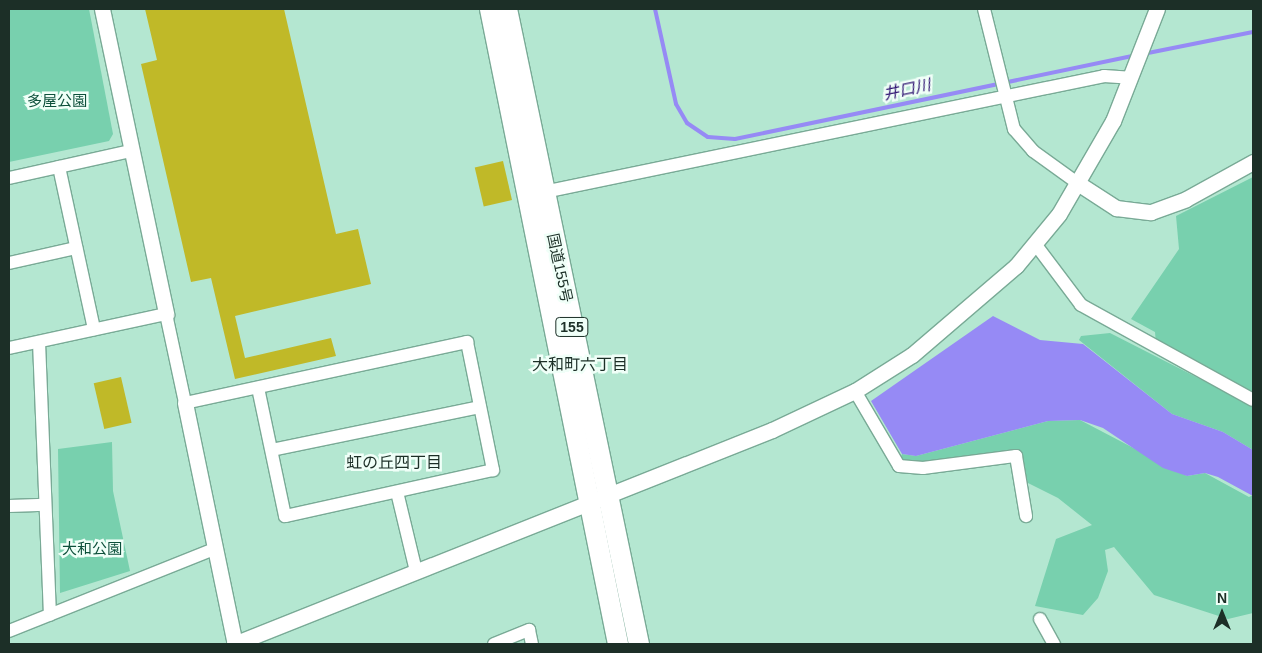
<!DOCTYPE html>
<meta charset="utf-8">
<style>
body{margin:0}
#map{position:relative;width:1262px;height:653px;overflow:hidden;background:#b4e7d1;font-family:Helvetica,"Noto Sans JP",sans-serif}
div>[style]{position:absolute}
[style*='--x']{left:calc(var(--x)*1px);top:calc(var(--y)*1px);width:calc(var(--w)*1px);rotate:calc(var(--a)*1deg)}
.green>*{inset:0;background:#78d0ae}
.water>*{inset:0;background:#968af5}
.stream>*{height:4px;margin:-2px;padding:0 2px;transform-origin:2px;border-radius:2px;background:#968af5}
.building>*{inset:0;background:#c0b928;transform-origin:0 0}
.roads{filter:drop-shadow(1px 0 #79aa96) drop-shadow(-1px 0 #79aa96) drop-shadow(0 1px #79aa96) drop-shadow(0 -1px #79aa96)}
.minor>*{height:12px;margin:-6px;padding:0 6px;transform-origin:6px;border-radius:6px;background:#fff}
.tertiary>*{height:15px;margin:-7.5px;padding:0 7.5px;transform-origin:7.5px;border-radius:7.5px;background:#fff}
.trunk>*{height:20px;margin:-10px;padding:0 10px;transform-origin:10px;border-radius:10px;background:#fff}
span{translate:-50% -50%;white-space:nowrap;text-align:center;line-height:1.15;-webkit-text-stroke:5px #f0fff8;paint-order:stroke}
.shield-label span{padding:1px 4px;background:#f0fff8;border:1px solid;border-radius:4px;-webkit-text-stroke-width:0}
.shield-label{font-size:14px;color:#1c2f27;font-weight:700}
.park-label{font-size:15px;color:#0d503b}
.street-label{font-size:15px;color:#1c2f27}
.water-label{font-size:16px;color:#2e1371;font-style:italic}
.neighbourhood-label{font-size:16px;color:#1c2f27}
.frame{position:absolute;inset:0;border:10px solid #1c2f27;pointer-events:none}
.north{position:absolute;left:1197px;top:588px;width:50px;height:50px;-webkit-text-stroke:4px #f0fff8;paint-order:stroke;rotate:0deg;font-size:14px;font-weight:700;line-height:20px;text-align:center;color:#1c2f27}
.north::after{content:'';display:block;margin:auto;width:18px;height:22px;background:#1c2f27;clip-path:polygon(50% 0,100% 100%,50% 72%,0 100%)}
</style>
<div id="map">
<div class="green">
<div style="clip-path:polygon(9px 9px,89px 9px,113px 134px,109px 141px,9px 162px)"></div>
<div style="clip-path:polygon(1253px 177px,1253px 395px,1156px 344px,1155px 332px,1131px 319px,1179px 249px,1176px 216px)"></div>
<div style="clip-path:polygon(1110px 333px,1253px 406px,1253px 450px,1223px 432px,1172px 414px,1079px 340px,1081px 336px)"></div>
<div style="clip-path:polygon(1080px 420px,1187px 476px,1205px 473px,1249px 497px,1253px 495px,1253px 613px,1228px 619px,1154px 595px,1114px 547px,1105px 550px,1108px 571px,1098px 598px,1083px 615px,1035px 606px,1056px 539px,1092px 525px,1058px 498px,1028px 483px,1018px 449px,920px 463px,900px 459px,902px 454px,916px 456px,1048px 421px)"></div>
<div style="clip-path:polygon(112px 442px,113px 491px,130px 571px,60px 593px,58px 449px)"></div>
</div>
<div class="water">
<div style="clip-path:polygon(993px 316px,1040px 340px,1083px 344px,1172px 414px,1223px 432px,1253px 450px,1253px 496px,1218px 477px,1205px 473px,1187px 476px,1163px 468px,1103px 428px,1080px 420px,1048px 421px,916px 456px,902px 454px,871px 401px)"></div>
</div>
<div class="stream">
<div style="--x:655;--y:9;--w:97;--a:77.5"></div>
<div style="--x:676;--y:104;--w:22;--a:60"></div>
<div style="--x:687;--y:123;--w:25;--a:34"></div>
<div style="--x:708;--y:137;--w:27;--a:4"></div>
<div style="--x:735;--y:139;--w:407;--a:-11.8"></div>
<div style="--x:1143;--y:54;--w:112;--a:-11.3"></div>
</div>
<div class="building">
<div style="clip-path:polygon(145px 9px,284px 9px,336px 234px,358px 229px,371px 284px,235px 316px,245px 358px,331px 338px,336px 356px,235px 379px,211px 278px,191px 282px,141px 64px,157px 60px)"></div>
<div style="left:503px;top:161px;width:40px;height:29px;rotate:77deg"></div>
<div style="left:121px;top:377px;width:47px;height:28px;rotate:77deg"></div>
</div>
<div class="roads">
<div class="minor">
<div style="--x:984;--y:9;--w:124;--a:76"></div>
<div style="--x:1014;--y:129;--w:29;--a:49"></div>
<div style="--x:1033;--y:151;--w:53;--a:35.8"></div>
<div style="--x:59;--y:167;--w:166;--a:77.8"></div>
<div style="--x:9;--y:178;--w:125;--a:-12.5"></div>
<div style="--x:544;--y:192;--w:572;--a:-11.7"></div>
<div style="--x:1104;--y:76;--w:26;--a:4"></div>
<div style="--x:1036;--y:245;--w:75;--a:53.1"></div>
<div style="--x:1081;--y:305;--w:196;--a:28.9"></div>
<div style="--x:9;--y:263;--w:69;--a:-12.6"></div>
<div style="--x:39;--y:342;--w:273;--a:87.7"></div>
<div style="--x:9;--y:348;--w:161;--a:-12.2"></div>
<div style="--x:166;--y:314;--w:91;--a:77.9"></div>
<div style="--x:185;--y:403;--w:289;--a:-12.2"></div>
<div style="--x:467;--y:342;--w:131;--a:78.5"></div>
<div style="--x:493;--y:470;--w:213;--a:167.5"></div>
<div style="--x:285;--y:516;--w:131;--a:-101.9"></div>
<div style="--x:855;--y:391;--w:87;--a:59.6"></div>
<div style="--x:899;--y:466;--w:24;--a:5"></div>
<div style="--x:923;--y:468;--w:94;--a:-7.4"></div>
<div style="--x:1016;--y:456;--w:61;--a:80.5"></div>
<div style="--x:272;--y:450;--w:212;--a:-11.7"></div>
<div style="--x:397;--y:492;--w:81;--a:76.5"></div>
<div style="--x:9;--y:506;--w:36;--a:-2"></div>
<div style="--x:1040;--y:619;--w:29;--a:61"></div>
<div style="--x:9;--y:631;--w:223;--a:-21.8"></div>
<div style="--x:494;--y:644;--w:38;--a:-22"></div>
<div style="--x:529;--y:630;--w:14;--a:78"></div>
</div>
<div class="tertiary">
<div style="--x:102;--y:9;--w:312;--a:78.1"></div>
<div style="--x:1076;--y:182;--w:48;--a:33"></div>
<div style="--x:1116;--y:208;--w:35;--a:7"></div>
<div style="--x:1151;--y:212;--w:37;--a:-20"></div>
<div style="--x:1186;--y:199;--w:77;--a:-28.9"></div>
<div style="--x:185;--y:403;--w:246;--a:78.3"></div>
<div style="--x:234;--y:644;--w:579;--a:-21.69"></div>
<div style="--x:772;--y:430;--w:92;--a:-25.2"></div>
<div style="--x:855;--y:391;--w:67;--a:-32.3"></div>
<div style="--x:912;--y:355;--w:137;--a:-40.6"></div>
<div style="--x:1016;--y:266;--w:67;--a:-50.4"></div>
<div style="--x:1059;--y:214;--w:108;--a:-59.9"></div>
<div style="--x:1113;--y:121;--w:120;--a:-68.6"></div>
</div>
<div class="trunk">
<div style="--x:490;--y:9;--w:648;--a:78.6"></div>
<div style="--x:507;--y:9;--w:649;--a:78.26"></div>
</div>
</div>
<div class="shield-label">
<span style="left:572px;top:327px">155</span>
</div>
<div class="park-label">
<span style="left:57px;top:101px">多屋公園</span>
<span style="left:92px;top:549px">大和公園</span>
</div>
<div class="street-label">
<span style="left:560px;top:268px;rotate:78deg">国道155号</span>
</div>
<div class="water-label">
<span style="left:907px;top:90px;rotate:-12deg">井口川</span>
</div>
<div class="neighbourhood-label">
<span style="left:580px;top:365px">大和町六丁目</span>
<span style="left:394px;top:463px">虹の丘四丁目</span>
</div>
<div class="frame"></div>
<div class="north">N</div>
</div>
